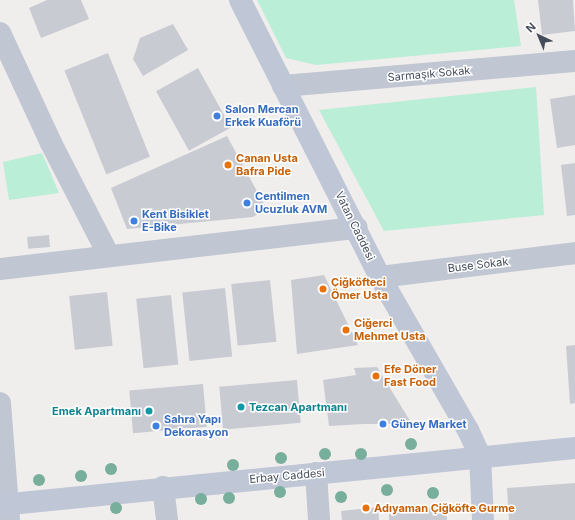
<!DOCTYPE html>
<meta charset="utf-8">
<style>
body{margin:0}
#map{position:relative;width:575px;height:520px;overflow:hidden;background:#f0eded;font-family:Inter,sans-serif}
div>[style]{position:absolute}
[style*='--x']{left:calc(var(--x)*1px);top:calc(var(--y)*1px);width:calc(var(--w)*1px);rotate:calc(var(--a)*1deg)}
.green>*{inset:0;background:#baeed6}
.building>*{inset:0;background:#c9cbd3;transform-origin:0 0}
.street>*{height:22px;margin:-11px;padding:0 11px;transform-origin:11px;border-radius:11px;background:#c0c6d2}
.secondary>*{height:22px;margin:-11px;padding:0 11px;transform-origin:11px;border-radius:11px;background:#bfc6d6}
.trees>*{width:12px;height:12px;margin:-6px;border-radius:50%;background:#78ae9c}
.dots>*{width:11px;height:11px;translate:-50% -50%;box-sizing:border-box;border:2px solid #fff;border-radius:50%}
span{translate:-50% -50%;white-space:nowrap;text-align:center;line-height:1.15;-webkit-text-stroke:3px #fff;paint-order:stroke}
.street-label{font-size:11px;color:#454d5a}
.shop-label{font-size:11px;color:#366cbe;font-weight:700}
.left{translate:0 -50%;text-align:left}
.food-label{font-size:11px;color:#c56008;font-weight:700}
.culture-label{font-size:11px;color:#0d838f;font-weight:700}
.right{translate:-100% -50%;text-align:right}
.north{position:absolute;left:519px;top:16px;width:40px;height:40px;-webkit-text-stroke:3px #fff;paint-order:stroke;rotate:316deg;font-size:11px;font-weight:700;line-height:16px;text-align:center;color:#454d5a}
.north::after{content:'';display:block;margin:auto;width:14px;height:18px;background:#454d5a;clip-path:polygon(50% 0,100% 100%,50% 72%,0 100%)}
</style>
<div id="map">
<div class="green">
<div style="clip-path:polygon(257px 0,514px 0,521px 46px,316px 65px,286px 58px)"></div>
<div style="clip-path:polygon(536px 87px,544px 215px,384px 231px,319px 110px)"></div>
<div style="clip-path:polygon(42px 153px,59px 193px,9px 200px,3px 162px)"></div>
</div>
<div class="building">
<div style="clip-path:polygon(47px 0,81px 0,89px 19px,41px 38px,29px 8px)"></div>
<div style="clip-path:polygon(538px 0,573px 0,575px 31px,542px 35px)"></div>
<div style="clip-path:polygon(173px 24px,188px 50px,143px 76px,133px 59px,140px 38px)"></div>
<div style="left:108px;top:53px;width:112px;height:47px;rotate:68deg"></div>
<div style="left:198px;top:68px;width:68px;height:48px;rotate:61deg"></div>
<div style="clip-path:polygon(575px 95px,575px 145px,557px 148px,550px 99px)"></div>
<div style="clip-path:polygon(227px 136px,266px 208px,253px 217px,127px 229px,111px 188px)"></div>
<div style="clip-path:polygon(575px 163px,575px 215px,567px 216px,561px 165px)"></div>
<div style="left:49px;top:235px;width:12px;height:22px;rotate:85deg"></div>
<div style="clip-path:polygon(324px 275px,358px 345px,297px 354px,291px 280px)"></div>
<div style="left:270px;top:280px;width:62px;height:39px;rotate:84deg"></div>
<div style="left:225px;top:288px;width:69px;height:43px;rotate:84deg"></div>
<div style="left:107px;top:292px;width:54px;height:38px;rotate:84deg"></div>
<div style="left:171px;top:295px;width:70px;height:35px;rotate:84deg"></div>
<div style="clip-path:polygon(575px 345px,575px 403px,570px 404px,566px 346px)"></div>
<div style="clip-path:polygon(377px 367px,412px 424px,364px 424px,329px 426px,323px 380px,356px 375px,354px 368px)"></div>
<div style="left:297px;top:380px;width:43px;height:78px;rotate:85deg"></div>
<div style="left:203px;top:384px;width:43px;height:74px;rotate:85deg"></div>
<div style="clip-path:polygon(575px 483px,575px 520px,509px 520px,507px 488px)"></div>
<div style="clip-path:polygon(446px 506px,447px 520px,389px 520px,389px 511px)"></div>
<div style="clip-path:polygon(378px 507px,379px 520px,342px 520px,341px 511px)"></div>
</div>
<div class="street">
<div style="--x:0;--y:33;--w:121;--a:65.1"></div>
<div style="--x:51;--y:143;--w:127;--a:62.8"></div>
<div style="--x:283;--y:86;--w:293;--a:-4.9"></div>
<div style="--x:0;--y:269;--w:359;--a:-6.6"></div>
<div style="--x:380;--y:277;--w:196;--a:-7"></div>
<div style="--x:0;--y:403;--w:117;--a:85.6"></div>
<div style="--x:316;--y:473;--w:47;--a:86.3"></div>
<div style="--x:163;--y:487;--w:33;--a:83"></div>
</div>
<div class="secondary">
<div style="--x:240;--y:0;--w:310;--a:63.2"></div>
<div style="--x:380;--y:277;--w:177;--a:60.1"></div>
<div style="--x:468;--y:430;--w:29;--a:65"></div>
<div style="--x:480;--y:456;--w:64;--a:87.3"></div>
<div style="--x:0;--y:505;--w:578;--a:-5.66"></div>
</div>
<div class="trees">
<div style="left:411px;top:444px"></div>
<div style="left:325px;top:454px"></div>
<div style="left:361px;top:454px"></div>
<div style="left:281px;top:458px"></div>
<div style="left:233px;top:465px"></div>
<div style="left:111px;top:469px"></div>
<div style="left:81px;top:476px"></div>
<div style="left:39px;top:480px"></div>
<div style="left:387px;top:490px"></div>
<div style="left:280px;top:492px"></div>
<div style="left:433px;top:493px"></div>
<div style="left:341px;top:497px"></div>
<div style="left:229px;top:498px"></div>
<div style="left:201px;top:499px"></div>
<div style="left:116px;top:508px"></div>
</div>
<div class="dots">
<div style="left:217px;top:116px;background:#3f7fe0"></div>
<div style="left:228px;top:165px;background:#e8710a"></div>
<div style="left:247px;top:203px;background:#3f7fe0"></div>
<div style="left:134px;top:221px;background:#3f7fe0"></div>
<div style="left:323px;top:289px;background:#e8710a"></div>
<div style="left:346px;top:330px;background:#e8710a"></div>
<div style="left:376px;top:376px;background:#e8710a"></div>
<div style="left:241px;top:407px;background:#0f9aa8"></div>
<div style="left:149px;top:411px;background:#0f9aa8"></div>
<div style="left:383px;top:424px;background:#3f7fe0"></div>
<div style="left:156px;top:426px;background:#3f7fe0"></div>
<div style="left:366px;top:508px;background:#e8710a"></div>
</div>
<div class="street-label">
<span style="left:429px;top:74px;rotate:-5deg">Sarmaşık Sokak</span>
<span style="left:355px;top:226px;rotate:64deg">Vatan Caddesi</span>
<span style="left:478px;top:265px;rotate:-7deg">Buse Sokak</span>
<span style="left:287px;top:476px;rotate:-5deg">Erbay Caddesi</span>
</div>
<div class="shop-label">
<span class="left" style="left:225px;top:116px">Salon Mercan<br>Erkek Kuaförü</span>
<span class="left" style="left:255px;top:203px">Centilmen<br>Ucuzluk AVM</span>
<span class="left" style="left:142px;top:221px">Kent Bisiklet<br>E-Bike</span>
<span class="left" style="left:164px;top:426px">Sahra Yapı<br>Dekorasyon</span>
<span class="left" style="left:391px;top:424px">Güney Market</span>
</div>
<div class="food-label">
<span class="left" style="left:236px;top:165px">Canan Usta<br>Bafra Pide</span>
<span class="left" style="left:331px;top:289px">Çiğköfteci<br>Ömer Usta</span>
<span class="left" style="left:354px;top:330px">Ciğerci<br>Mehmet Usta</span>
<span class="left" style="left:384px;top:376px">Efe Döner<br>Fast Food</span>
<span class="left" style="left:374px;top:508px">Adıyaman Çiğköfte Gurme</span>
</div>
<div class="culture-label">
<span class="left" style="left:249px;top:407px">Tezcan Apartmanı</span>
<span class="right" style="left:141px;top:411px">Emek Apartmanı</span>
</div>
<div class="north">N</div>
</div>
